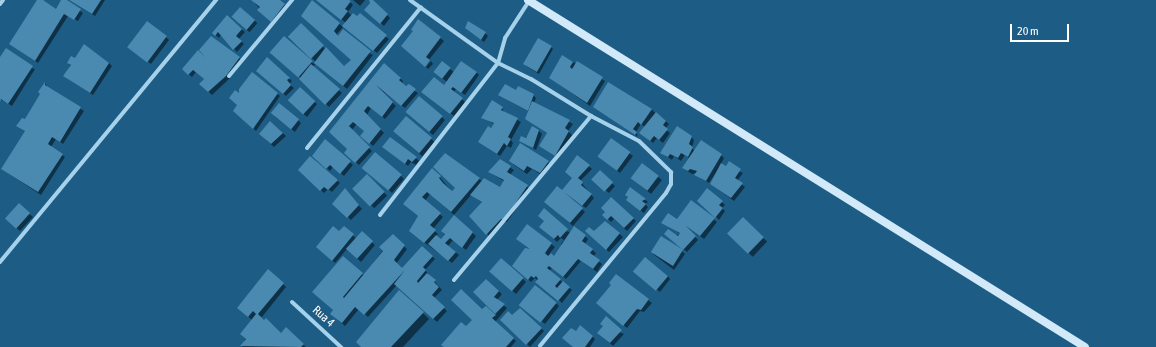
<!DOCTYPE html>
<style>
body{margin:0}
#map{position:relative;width:1156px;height:347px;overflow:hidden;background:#1d5d85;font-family:"Asap Condensed",sans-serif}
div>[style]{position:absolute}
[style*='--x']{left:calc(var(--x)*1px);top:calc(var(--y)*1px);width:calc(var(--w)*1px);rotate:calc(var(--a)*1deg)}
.shadow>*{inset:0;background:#0007;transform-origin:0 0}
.building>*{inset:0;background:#4a89b0;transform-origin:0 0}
.street>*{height:4px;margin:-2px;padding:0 2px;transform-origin:2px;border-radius:2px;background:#a5d1ea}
.secondary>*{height:8px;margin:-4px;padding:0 4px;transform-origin:4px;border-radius:4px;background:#d1e9f8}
span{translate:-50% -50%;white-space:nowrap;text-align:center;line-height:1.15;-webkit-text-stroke:3px #1d5d85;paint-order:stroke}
.street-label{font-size:12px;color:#fff}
.scale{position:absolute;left:1010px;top:24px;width:59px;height:18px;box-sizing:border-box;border:2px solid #fff;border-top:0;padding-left:5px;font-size:12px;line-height:14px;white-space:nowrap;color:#fff;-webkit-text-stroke:3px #1d5d85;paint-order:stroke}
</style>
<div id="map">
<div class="shadow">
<div style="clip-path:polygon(38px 0,56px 10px,65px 0,83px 13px,78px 21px,68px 16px,38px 63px,10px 44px)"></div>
<div style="clip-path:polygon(69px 0,105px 0,95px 16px)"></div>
<div style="clip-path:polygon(252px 0,279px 0,288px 8px,274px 24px)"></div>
<div style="clip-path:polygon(317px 0,348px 0,353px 5px,348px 12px,352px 16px,389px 39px,377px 53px,344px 26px,336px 35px,338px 37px,373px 55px,347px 89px,316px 63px,313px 67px,342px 93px,329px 107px,301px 78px,274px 56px,284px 38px,314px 64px,316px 62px,289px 38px,302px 26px,344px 68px,352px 61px,312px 2px,343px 27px,346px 23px)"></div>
<div style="clip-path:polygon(353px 0,365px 0,360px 6px)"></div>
<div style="clip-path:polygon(372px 0,390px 18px,384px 26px,365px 10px)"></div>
<div style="left:240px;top:8px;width:23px;height:12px;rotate:41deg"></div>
<div style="clip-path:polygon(227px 17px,245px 32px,239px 39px,244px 44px,237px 52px,221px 35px,219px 38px,213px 33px)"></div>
<div style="clip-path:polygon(419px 21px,444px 41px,424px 66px,414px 32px)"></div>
<div style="clip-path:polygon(469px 31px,485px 33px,488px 36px,484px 42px)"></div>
<div style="clip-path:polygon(166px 37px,169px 40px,151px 64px,132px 50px)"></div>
<div style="clip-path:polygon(211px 37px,243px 61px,229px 79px,212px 95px,201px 84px,205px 80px,196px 72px,192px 77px,183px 69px,209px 62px)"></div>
<div style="clip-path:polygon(550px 46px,553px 49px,539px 74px,526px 66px)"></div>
<div style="clip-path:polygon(0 59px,35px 69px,12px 106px,0 99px)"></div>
<div style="clip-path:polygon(75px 59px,109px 63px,112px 66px,93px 95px,68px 79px,71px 66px,68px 63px)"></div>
<div style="clip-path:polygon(267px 59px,292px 81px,289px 84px,294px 88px,286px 96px,260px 74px)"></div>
<div style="clip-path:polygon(431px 61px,433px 64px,428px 69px,426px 67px)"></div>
<div style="clip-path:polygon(573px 62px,605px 81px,590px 106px,553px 80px)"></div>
<div style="clip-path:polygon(384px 64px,403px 81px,402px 84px,418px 93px,405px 108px,375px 86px,396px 106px,385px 119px,371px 108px,367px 115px,384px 133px,373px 146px,364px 138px,365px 131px,357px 124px,351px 131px,372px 151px,359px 165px,345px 152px,349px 149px,330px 132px)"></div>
<div style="clip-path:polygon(450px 69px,454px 72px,476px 72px,479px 75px,465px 95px,456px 89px,454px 92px,465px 102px,454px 116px,426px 95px,444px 86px,447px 82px,438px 75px)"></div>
<div style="clip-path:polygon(45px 83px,48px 88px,84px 111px,63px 144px,56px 139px,51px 147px,65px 157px,41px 195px,2px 169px,26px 132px,18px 126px,25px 121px,41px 94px)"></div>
<div style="clip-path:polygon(608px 83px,652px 110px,669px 124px,665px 129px,670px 133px,663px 143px,657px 138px,653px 143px,644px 135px,645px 127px,641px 124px,636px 132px,638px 137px,597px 109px)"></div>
<div style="clip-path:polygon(300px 88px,317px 104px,307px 117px,292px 104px)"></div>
<div style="clip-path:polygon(517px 91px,533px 95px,536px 98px,534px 103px,573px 124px,568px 131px,572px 135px,558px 158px,540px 146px,548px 134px,526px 119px,529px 112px,499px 95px)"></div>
<div style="clip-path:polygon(278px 94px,280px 96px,256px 131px,237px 114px,240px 96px)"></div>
<div style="clip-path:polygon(419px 97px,445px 120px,433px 135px,410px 115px)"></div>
<div style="clip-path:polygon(502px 108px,504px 112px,521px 122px,511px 140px,513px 143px,511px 148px,507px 146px,500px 156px,479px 142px,494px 124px,483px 117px)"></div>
<div style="clip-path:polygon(274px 116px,298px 120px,301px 123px,295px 132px)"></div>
<div style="left:406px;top:117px;width:38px;height:19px;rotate:41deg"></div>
<div style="clip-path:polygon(271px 122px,286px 136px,274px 147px,263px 137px)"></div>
<div style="clip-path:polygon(539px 131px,542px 134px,536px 150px,520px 140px)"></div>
<div style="clip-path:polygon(691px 137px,694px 140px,692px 148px,695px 151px,721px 155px,724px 158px,721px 164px,743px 173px,737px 181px,745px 187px,734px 201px,711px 184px,719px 173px,717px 171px,709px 183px,699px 177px,697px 173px,692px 174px,683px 168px,690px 159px,685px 155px,681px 161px,674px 156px,672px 160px,661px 152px)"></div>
<div style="clip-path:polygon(611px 139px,633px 156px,620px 173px,602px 159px)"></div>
<div style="clip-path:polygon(325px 140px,353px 165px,344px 176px,333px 167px,330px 171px,316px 158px)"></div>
<div style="clip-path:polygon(383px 147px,416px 158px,419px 161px,416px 165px,411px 162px,408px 166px)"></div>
<div style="clip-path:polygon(445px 154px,482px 181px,500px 188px,504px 181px,489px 172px,500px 161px,514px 170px,510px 175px,530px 189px,507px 222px,504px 222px,490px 237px,470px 216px,483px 203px,471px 195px,454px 215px,430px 194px,425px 201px,443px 217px,433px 229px,438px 234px,436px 236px,441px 240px,454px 216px,476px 236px,466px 250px,453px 240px,448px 246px,459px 255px,452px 263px,413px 234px,419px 217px,407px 207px,433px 169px,453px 193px,456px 188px)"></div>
<div style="clip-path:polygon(578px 157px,592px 169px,580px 181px,594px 198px,586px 208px,571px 199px,585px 212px,573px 226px,549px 205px,573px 178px)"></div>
<div style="clip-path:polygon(548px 162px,551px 165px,543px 176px,532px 169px,527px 174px,513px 164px)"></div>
<div style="clip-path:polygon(642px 164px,662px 180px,651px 194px,635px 181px)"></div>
<div style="clip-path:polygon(299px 170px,337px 180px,340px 183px,332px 192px,328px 189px,324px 193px)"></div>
<div style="clip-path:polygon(366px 170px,401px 176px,404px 179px,392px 193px)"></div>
<div style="clip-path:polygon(600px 172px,615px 186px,609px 193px,596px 182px)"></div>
<div style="left:367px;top:175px;width:29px;height:18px;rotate:46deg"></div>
<div style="clip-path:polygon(631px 188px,648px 202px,645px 204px,648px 207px,644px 213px,630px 203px)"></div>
<div style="clip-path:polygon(348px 193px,362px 209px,351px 220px,333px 204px)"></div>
<div style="clip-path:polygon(611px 198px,636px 221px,627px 231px,614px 219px,611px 222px,607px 218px)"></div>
<div style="clip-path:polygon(691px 201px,717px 222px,704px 239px,686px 226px,698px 240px,687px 252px,668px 237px,681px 234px,663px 223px,677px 221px)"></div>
<div style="clip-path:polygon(722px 202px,725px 205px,722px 208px,725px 211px,719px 220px,702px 203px)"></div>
<div style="clip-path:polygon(19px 205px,33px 217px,20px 231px,9px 222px)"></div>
<div style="left:743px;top:219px;width:33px;height:21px;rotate:43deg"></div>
<div style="clip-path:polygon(606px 222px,623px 237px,609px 252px,587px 231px,594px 233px)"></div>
<div style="clip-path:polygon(527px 225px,555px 247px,550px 253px,554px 257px,563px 247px,561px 244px,564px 240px,561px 238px,557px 242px,541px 227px,570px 232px,573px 228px,577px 229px,588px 239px,585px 244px,596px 253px,593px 257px,602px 264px,597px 272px,581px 261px,566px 279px,552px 268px,549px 271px,572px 290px,562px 303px,535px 278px,531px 282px,516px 269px,533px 251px)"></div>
<div style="clip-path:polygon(344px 228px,357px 239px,362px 233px,375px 245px,361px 262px,347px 249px,335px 263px,320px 250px)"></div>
<div style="clip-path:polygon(393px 236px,407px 249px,396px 264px,402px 270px,432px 256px,435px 259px,425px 270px,442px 290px,434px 298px,447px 311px,437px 322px,397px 285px,368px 317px,359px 309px,345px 326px,335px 317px,334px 310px,317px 295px,362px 274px,364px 276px)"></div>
<div style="clip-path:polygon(682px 251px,685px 254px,674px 270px,653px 254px)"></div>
<div style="clip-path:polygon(493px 274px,523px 279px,526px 282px,516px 294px)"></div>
<div style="clip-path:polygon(616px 275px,652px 303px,644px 312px,640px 311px,627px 328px,597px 303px,612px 285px)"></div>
<div style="clip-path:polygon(638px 275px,668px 276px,670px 279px,660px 292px)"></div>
<div style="clip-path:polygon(486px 280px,502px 294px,497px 300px,507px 308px,495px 322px,516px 341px,511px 347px,445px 347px,486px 307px,497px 314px,474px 292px)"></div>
<div style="clip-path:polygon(283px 284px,286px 287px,262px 317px,258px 316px,282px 334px,287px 329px,306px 347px,242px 347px,252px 320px,242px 311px)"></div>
<div style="clip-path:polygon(556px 303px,559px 306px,545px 324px,523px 308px)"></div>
<div style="clip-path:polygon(520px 309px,544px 331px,530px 347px,501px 320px,513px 317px)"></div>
<div style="clip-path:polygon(423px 313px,429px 319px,403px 347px,362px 347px)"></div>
<div style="clip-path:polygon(604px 326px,624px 334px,613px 346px,602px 336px)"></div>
<div style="clip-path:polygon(576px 333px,592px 336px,595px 339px,590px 347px,574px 347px)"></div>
</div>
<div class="building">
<div style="clip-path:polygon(37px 0,43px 0,56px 9px,61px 0,67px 0,81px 9px,74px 20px,64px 14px,35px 61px,9px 44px)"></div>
<div style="clip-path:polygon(69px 0,101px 0,92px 14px)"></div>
<div style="clip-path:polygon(251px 0,280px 0,285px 4px,271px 22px,257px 10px,260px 7px)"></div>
<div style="clip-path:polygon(312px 0,340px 23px,334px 31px,338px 36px,343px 29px,371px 51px,343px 86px,314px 63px,326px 47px,344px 66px,351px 60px,301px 16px)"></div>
<div style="clip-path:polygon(316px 0,349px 0,351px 1px,345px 9px,348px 11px,341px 20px)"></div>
<div style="clip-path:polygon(369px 0,373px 0,388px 14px,380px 24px,364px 10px,370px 3px)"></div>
<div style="left:240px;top:7px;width:20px;height:13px;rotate:41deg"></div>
<div style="clip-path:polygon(353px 13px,357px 16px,360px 13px,387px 35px,373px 51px,342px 26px)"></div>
<div style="clip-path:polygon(227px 15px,242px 29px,236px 36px,242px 41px,233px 50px,218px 32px,215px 36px,212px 33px)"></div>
<div style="clip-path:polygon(418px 19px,441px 37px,426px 57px,430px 60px,425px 67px,401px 46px,413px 31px,411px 30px)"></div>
<div style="left:147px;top:21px;width:25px;height:33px;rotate:37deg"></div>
<div style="clip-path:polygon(468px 21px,486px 32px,481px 40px,465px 28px)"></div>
<div style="left:301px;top:23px;width:32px;height:19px;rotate:44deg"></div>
<div style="clip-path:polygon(211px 36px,240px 57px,226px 76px,208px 92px,199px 84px,204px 79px,193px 70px,188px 75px,182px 69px,198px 50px,206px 58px,199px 50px)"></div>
<div style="left:284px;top:36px;width:38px;height:22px;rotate:41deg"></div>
<div style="left:538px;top:38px;width:16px;height:30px;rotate:30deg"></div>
<div style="clip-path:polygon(84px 44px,109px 63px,90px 93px,63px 76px,71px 65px,67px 63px,71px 56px,75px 58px)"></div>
<div style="clip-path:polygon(6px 48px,33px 66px,8px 104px,1px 99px,0 102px,0 57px)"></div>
<div style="clip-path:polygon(562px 55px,573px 62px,570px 67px,572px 69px,577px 61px,603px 77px,587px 103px,549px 78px)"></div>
<div style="clip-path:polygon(267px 57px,290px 78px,287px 80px,291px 85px,283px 94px,256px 71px)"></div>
<div style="left:442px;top:61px;width:11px;height:14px;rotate:38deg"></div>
<div style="clip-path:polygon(461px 61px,477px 72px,461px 93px,453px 87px,451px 89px,463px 98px,450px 114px,421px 92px,434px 77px,444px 85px)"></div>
<div style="clip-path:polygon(384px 63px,401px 78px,399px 80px,406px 86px,409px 84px,416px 89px,401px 106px,376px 85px,393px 102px,382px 117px,368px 106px,364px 111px,381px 129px,369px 144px,360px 136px,364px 131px,353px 122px,349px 126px,370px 147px,355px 163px,344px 153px,347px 149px,329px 132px)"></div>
<div style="clip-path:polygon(311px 64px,340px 89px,325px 105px,299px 79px)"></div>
<div style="clip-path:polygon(252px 72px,278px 93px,253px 129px,233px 111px,237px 105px,229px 98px,235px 90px,239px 93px,239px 89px)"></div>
<div style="clip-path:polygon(45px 82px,45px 85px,81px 107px,60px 142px,52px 137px,48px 144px,63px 154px,38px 192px,1px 169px,25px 131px,16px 126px,22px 118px,25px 119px,40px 94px,38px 92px)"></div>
<div style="clip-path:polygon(608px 82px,652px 109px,641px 125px,638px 122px,633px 129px,637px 132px,635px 135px,593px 107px)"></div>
<div style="clip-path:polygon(505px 84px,516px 90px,518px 86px,534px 94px,528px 111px,498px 95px)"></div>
<div style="left:300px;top:87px;width:21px;height:18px;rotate:43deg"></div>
<div style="left:419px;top:96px;width:31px;height:21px;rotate:40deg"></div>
<div style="clip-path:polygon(492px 100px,503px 107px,501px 110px,518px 118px,508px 137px,511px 139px,507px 146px,504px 143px,497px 154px,478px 142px,488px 126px,491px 128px,494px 123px,481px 118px)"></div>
<div style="clip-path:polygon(532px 101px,570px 120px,565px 128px,569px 131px,555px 156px,539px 146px,547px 133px,525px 119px)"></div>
<div style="left:279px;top:103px;width:26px;height:13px;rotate:39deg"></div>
<div style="clip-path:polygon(656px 112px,666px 121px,663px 125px,668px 129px,659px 140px,654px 136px,650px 141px,639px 133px)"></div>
<div style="left:406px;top:116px;width:34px;height:20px;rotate:40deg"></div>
<div style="clip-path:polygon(270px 121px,283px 133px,271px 144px,259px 134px)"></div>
<div style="clip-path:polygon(532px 126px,539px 130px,533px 148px,519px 141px,521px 136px,526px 138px)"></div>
<div style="clip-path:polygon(677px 126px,692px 136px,689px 144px,693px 147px,688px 157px,681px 153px,678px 158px,670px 154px,668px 157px,660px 153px)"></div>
<div style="clip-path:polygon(390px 137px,417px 157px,412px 162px,408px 159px,405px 164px,382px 147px)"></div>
<div style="left:611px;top:138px;width:24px;height:23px;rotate:36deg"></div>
<div style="clip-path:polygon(325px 139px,351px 161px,340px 174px,330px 165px,326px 169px,312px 156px)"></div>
<div style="clip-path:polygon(701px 140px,722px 154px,706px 181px,694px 175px,697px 171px,690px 169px,688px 171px,682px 168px)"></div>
<div style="clip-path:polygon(520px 143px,549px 161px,540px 173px,527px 166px,524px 171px,509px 161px)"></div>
<div style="left:375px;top:152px;width:35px;height:21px;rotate:40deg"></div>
<div style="clip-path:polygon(445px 153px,480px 178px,451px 212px,427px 192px,422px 197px,441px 213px,430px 225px,436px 230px,424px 243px,409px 231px,418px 216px,403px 204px,432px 168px,441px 176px,439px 178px,443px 183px,452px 191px,455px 188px,433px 167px)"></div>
<div style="clip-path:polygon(577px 155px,590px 165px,578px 178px,583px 182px,581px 185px,592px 194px,582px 206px,564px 192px,583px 208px,570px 223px,544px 202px,557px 186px,562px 190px,572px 178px,565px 172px)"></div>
<div style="clip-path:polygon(310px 156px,338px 180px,328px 190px,324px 187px,320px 191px,298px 170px)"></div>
<div style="clip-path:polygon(500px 159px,511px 166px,507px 172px,528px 185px,504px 220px,501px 219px,486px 235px,469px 216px,482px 202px,470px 195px,484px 178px,500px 187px,504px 180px,488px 172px)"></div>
<div style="clip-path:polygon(729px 161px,741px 169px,735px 178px,743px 183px,731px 198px,710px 184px,721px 163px,726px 166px)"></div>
<div style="left:642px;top:163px;width:21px;height:19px;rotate:37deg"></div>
<div style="left:600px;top:170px;width:18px;height:13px;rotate:43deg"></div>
<div style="left:367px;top:174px;width:25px;height:21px;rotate:45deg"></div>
<div style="clip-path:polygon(630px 187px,646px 199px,642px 201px,646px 204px,640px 211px,626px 200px,628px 197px,625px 195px)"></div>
<div style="clip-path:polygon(345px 188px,359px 205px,347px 218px,332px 204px)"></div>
<div style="clip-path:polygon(707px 188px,723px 201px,719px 205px,723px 208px,715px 218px,697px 201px)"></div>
<div style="clip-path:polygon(611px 197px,634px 218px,624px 228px,611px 216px,607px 220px,602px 215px,605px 212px,601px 208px)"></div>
<div style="clip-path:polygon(691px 200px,715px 218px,700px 236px,686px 226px,696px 236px,683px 250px,664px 234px,668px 229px,678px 236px,680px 233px,661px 223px,668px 213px,677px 219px)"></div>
<div style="left:19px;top:203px;width:15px;height:21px;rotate:42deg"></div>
<div style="clip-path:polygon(544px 208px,568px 229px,560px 238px,558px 235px,554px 239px,539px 227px,544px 221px,538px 216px)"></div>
<div style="clip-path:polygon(454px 215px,473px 232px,462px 248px,450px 238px,445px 243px,456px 252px,448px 261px,428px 244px,436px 235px,441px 239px,445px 234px,441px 231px)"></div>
<div style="left:743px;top:217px;width:29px;height:23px;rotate:44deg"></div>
<div style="clip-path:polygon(605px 221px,620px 233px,606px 250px,585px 231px,589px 227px,594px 231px)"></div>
<div style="clip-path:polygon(527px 224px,552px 243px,545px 253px,548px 256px,551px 253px,554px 256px,574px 226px,586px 235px,582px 241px,593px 249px,590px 253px,600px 260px,593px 269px,578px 259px,563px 277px,549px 266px,547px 268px,561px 279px,555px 286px,557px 288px,563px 281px,570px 287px,558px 301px,535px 282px,538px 279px,536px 276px,534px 278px,531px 276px,528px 280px,512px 266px,525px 248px,530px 249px,516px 239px)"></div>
<div style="clip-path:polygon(333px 226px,339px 231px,344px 226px,354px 234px,332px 261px,316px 247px)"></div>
<div style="left:362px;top:231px;width:15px;height:24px;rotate:42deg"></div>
<div style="clip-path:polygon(393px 234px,405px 245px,394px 260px,402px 268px,422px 246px,433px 256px,423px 267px,426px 270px,417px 281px,418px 283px,427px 273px,436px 280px,434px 282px,439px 287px,432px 295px,445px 307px,433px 319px,394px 284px,405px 270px,364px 315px,355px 307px,342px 323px,330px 314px,333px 310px,312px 292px,343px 256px,363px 273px,343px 297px,344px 298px,383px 251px,379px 247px)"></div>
<div style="left:661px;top:236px;width:26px;height:19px;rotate:32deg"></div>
<div style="left:645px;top:257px;width:30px;height:19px;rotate:40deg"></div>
<div style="left:501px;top:258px;width:30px;height:18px;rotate:41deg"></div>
<div style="clip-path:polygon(268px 269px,284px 283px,258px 314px,264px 320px,266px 318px,281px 333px,286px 327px,304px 344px,301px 347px,240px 346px,246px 339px,240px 334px,256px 314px,253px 311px,248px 317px,237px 308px)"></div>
<div style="clip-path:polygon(616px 274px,649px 299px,641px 310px,637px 309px,623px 326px,596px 303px,611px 285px,609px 283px)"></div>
<div style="clip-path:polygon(486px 279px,499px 291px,494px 297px,505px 304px,495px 314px,473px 292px)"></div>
<div style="left:535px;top:285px;width:28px;height:26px;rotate:39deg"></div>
<div style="clip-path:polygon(461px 289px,482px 309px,486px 306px,496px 315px,492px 318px,514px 338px,506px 347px,444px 347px,441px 345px,461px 322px,466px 326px,472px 320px,451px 300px)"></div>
<div style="clip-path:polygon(399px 290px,424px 312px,391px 347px,361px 347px,356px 342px)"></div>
<div style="clip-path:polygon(520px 308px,542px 328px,526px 345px,500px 320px,508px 311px,512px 315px)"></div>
<div style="clip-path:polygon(606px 316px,622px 330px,610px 343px,597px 333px,603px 326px,600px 324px)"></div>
<div style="clip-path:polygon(580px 325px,593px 336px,585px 347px,573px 347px,562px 338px,571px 328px,576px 331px)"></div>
</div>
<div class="street">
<div style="--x:410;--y:0;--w:108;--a:35.6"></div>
<div style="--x:498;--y:63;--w:37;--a:26"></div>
<div style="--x:531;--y:79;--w:70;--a:31.7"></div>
<div style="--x:591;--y:116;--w:54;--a:27.5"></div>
<div style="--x:639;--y:141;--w:45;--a:44.1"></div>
<div style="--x:671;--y:172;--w:12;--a:90"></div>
<div style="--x:671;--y:184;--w:10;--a:119"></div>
<div style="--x:666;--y:193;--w:198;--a:129.5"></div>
<div style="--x:0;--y:4;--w:5;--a:-53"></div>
<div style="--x:229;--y:76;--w:99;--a:-50.3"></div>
<div style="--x:307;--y:148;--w:181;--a:-51"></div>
<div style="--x:380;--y:215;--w:192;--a:-52.2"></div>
<div style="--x:498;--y:63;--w:26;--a:-74"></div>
<div style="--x:505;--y:38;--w:44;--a:-57"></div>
<div style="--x:0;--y:262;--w:340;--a:-50.5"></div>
<div style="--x:454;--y:280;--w:214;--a:-50.1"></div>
<div style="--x:292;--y:302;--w:67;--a:42.6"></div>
</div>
<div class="secondary">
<div style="--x:528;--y:0;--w:656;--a:31.92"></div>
</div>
<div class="street-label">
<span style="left:323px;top:317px;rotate:42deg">Rua 4</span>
</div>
<div class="scale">20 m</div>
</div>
